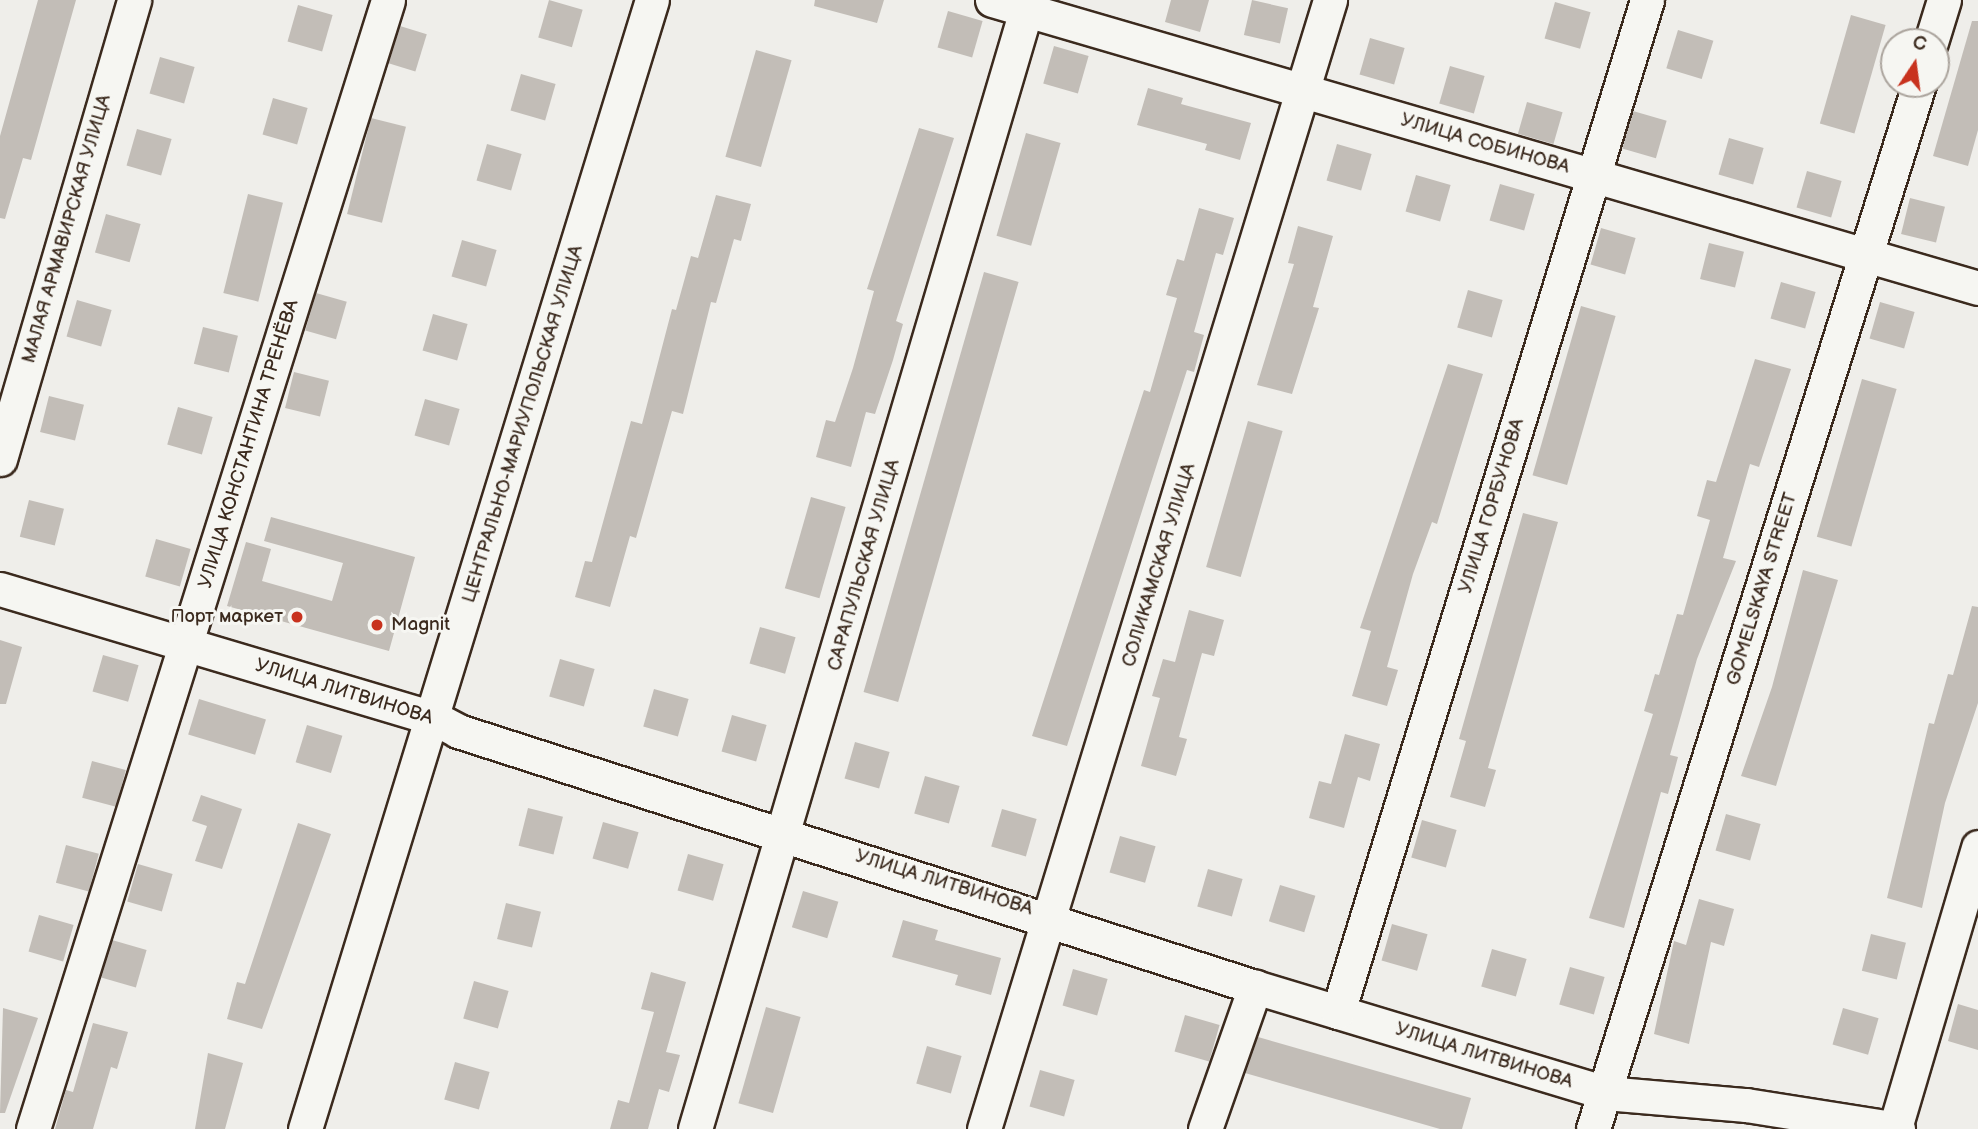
<!DOCTYPE html>
<meta charset="utf-8">
<style>
body{margin:0}
#map{position:relative;width:1978px;height:1129px;overflow:hidden;background:#efeeea;font-family:"Balsamiq Sans",sans-serif}
div>[style]{position:absolute}
[style*='--x']{left:calc(var(--x)*1px);top:calc(var(--y)*1px);width:calc(var(--w)*1px);rotate:calc(var(--a)*1deg)}
.building>*{inset:0;background:#c2bdb7;transform-origin:0 0}
.roads{filter:drop-shadow(2px 0 #3b2a1e) drop-shadow(-2px 0 #3b2a1e) drop-shadow(0 2px #3b2a1e) drop-shadow(0 -2px #3b2a1e)}
.minor>*{height:33px;margin:-16.5px;padding:0 16.5px;transform-origin:16.5px;border-radius:16.5px;background:#f6f6f2}
.dots>*{width:19px;height:19px;translate:-50% -50%;box-sizing:border-box;border:4px solid #f6f6f2;border-radius:50%}
span{translate:-50% -50%;white-space:nowrap;text-align:center;line-height:1.15;-webkit-text-stroke:6px #f6f6f2;paint-order:stroke}
.street-label{font-size:19px;color:#3b2a1e}
.poi-label{font-size:19px;color:#3b2a1e}
.right{translate:-100% -50%;text-align:right}
.left{translate:0 -50%;text-align:left}
.north{position:absolute;left:1880px;top:28px;width:70px;height:70px;box-sizing:border-box;background:#f6f6f2;border:2px solid #aba49d;border-radius:50%;rotate:13deg;font-size:19px;font-weight:700;line-height:28px;text-align:center;color:#3b2a1e}
.north::after{content:'';display:block;margin:auto;width:24px;height:32px;background:#c8321e;clip-path:polygon(50% 0,100% 100%,50% 72%,0 100%)}
</style>
<div id="map">
<div class="building">
<div style="clip-path:polygon(38px 0,76px 0,31px 160px,23px 158px,5px 219px,0 218px,0 136px)"></div>
<div style="left:549px;top:0;width:35px;height:39px;rotate:16deg"></div>
<div style="clip-path:polygon(815px 0,884px 0,877px 23px,814px 6px)"></div>
<div style="clip-path:polygon(1171px 0,1209px 0,1200px 32px,1165px 22px)"></div>
<div style="left:1252px;top:0;width:37px;height:36px;rotate:13deg"></div>
<div style="left:1555px;top:2px;width:37px;height:38px;rotate:16deg"></div>
<div style="left:298px;top:5px;width:36px;height:38px;rotate:16deg"></div>
<div style="left:948px;top:11px;width:36px;height:38px;rotate:16deg"></div>
<div style="left:1851px;top:15px;width:36px;height:113px;rotate:16deg"></div>
<div style="clip-path:polygon(1972px 21px,1978px 21px,1978px 130px,1968px 166px,1933px 156px)"></div>
<div style="left:400px;top:26px;width:28px;height:39px;rotate:17deg"></div>
<div style="left:1678px;top:30px;width:37px;height:40px;rotate:17deg"></div>
<div style="left:1370px;top:38px;width:36px;height:38px;rotate:16deg"></div>
<div style="left:1054px;top:46px;width:36px;height:39px;rotate:16deg"></div>
<div style="left:756px;top:50px;width:37px;height:111px;rotate:16deg"></div>
<div style="left:160px;top:57px;width:36px;height:38px;rotate:16deg"></div>
<div style="left:1450px;top:66px;width:36px;height:39px;rotate:16deg"></div>
<div style="left:521px;top:74px;width:36px;height:38px;rotate:16deg"></div>
<div style="clip-path:polygon(1148px 88px,1183px 98px,1181px 104px,1251px 123px,1240px 160px,1205px 150px,1207px 144px,1137px 125px)"></div>
<div style="left:273px;top:98px;width:36px;height:38px;rotate:16deg"></div>
<div style="left:1527px;top:102px;width:37px;height:33px;rotate:16deg"></div>
<div style="left:1633px;top:111px;width:35px;height:39px;rotate:16deg"></div>
<div style="left:371px;top:118px;width:36px;height:99px;rotate:14deg"></div>
<div style="clip-path:polygon(919px 128px,954px 138px,896px 321px,903px 324px,893px 360px,875px 414px,866px 412px,851px 467px,816px 457px,826px 420px,835px 422px,853px 368px,874px 291px,867px 289px)"></div>
<div style="left:137px;top:129px;width:36px;height:38px;rotate:16deg"></div>
<div style="left:1026px;top:133px;width:36px;height:107px;rotate:16deg"></div>
<div style="left:1729px;top:138px;width:36px;height:38px;rotate:16deg"></div>
<div style="left:487px;top:144px;width:36px;height:38px;rotate:16deg"></div>
<div style="left:1337px;top:144px;width:36px;height:38px;rotate:16deg"></div>
<div style="left:1807px;top:171px;width:36px;height:38px;rotate:16deg"></div>
<div style="left:1416px;top:175px;width:36px;height:38px;rotate:16deg"></div>
<div style="left:1500px;top:184px;width:36px;height:38px;rotate:16deg"></div>
<div style="left:248px;top:194px;width:36px;height:102px;rotate:14deg"></div>
<div style="clip-path:polygon(716px 195px,751px 204px,741px 241px,734px 239px,716px 303px,711px 302px,683px 414px,672px 411px,636px 538px,630px 536px,610px 607px,575px 597px,585px 561px,592px 562px,631px 421px,642px 424px,672px 309px,676px 310px,691px 256px,698px 258px)"></div>
<div style="left:1910px;top:198px;width:36px;height:37px;rotate:14deg"></div>
<div style="clip-path:polygon(1199px 208px,1234px 218px,1223px 255px,1216px 253px,1194px 332px,1204px 335px,1194px 372px,1187px 370px,1067px 746px,1032px 736px,1144px 390px,1150px 392px,1177px 298px,1166px 295px,1177px 259px,1184px 261px)"></div>
<div style="left:106px;top:214px;width:36px;height:40px;rotate:16deg"></div>
<div style="clip-path:polygon(1298px 226px,1333px 236px,1313px 307px,1319px 308px,1292px 394px,1257px 385px,1294px 264px,1288px 263px)"></div>
<div style="left:1601px;top:228px;width:36px;height:38px;rotate:16deg"></div>
<div style="left:462px;top:240px;width:36px;height:38px;rotate:16deg"></div>
<div style="left:1709px;top:243px;width:36px;height:37px;rotate:14deg"></div>
<div style="left:984px;top:272px;width:36px;height:437px;rotate:16deg"></div>
<div style="left:1781px;top:282px;width:36px;height:38px;rotate:16deg"></div>
<div style="left:1468px;top:290px;width:36px;height:39px;rotate:16deg"></div>
<div style="left:316px;top:293px;width:32px;height:39px;rotate:16deg"></div>
<div style="left:77px;top:300px;width:36px;height:38px;rotate:16deg"></div>
<div style="left:1880px;top:302px;width:36px;height:38px;rotate:16deg"></div>
<div style="left:1581px;top:306px;width:36px;height:176px;rotate:16deg"></div>
<div style="left:433px;top:314px;width:36px;height:38px;rotate:16deg"></div>
<div style="left:203px;top:327px;width:36px;height:38px;rotate:14deg"></div>
<div style="clip-path:polygon(1755px 359px,1791px 369px,1759px 467px,1750px 464px,1723px 558px,1736px 561px,1697px 659px,1670px 755px,1678px 757px,1668px 794px,1661px 792px,1624px 928px,1589px 918px,1653px 714px,1644px 711px,1655px 674px,1659px 675px,1677px 614px,1683px 615px,1710px 520px,1697px 516px,1707px 480px,1716px 482px)"></div>
<div style="clip-path:polygon(1448px 364px,1483px 374px,1437px 524px,1432px 522px,1413px 574px,1387px 667px,1398px 670px,1387px 706px,1352px 696px,1371px 631px,1360px 628px)"></div>
<div style="left:294px;top:372px;width:36px;height:37px;rotate:14deg"></div>
<div style="left:1862px;top:379px;width:36px;height:164px;rotate:16deg"></div>
<div style="left:49px;top:396px;width:36px;height:37px;rotate:14deg"></div>
<div style="left:425px;top:399px;width:36px;height:38px;rotate:16deg"></div>
<div style="left:178px;top:407px;width:36px;height:39px;rotate:16deg"></div>
<div style="left:1248px;top:421px;width:36px;height:152px;rotate:16deg"></div>
<div style="left:811px;top:497px;width:36px;height:95px;rotate:16deg"></div>
<div style="left:29px;top:500px;width:36px;height:38px;rotate:14deg"></div>
<div style="clip-path:polygon(1523px 513px,1558px 522px,1488px 768px,1496px 770px,1485px 807px,1450px 797px,1466px 741px,1459px 739px)"></div>
<div style="clip-path:polygon(271px 517px,415px 557px,389px 651px,227px 606px,246px 542px,271px 549px,262px 581px,332px 601px,343px 563px,264px 541px)"></div>
<div style="left:156px;top:539px;width:36px;height:39px;rotate:16deg"></div>
<div style="clip-path:polygon(1803px 570px,1838px 580px,1776px 786px,1741px 776px,1772px 687px)"></div>
<div style="clip-path:polygon(1972px 606px,1978px 607px,1978px 703px,1945px 803px,1922px 908px,1887px 898px,1929px 723px,1934px 724px,1948px 674px,1953px 675px)"></div>
<div style="clip-path:polygon(1189px 610px,1224px 620px,1214px 656px,1202px 653px,1179px 737px,1187px 739px,1176px 776px,1141px 766px,1160px 698px,1152px 696px,1163px 659px,1175px 662px)"></div>
<div style="left:760px;top:627px;width:37px;height:38px;rotate:16deg"></div>
<div style="clip-path:polygon(0 640px,22px 647px,6px 704px,0 704px)"></div>
<div style="left:103px;top:655px;width:37px;height:38px;rotate:16deg"></div>
<div style="left:560px;top:659px;width:36px;height:39px;rotate:16deg"></div>
<div style="left:654px;top:689px;width:36px;height:39px;rotate:16deg"></div>
<div style="left:199px;top:699px;width:70px;height:37px;rotate:17deg"></div>
<div style="left:732px;top:715px;width:36px;height:38px;rotate:16deg"></div>
<div style="left:307px;top:725px;width:37px;height:39px;rotate:17deg"></div>
<div style="clip-path:polygon(1345px 734px,1380px 744px,1370px 781px,1358px 777px,1344px 828px,1309px 818px,1319px 781px,1331px 784px)"></div>
<div style="left:855px;top:742px;width:36px;height:38px;rotate:16deg"></div>
<div style="left:92px;top:761px;width:35px;height:38px;rotate:15deg"></div>
<div style="left:925px;top:776px;width:36px;height:39px;rotate:16deg"></div>
<div style="clip-path:polygon(201px 795px,242px 809px,222px 869px,195px 861px,207px 826px,192px 821px)"></div>
<div style="left:528px;top:808px;width:36px;height:39px;rotate:14deg"></div>
<div style="left:1002px;top:809px;width:36px;height:39px;rotate:16deg"></div>
<div style="left:1726px;top:814px;width:36px;height:38px;rotate:16deg"></div>
<div style="left:1422px;top:820px;width:36px;height:39px;rotate:16deg"></div>
<div style="left:603px;top:822px;width:37px;height:38px;rotate:16deg"></div>
<div style="clip-path:polygon(298px 823px,331px 834px,262px 1029px,227px 1019px,237px 982px,245px 984px)"></div>
<div style="left:1120px;top:836px;width:37px;height:38px;rotate:16deg"></div>
<div style="left:66px;top:845px;width:34px;height:39px;rotate:15deg"></div>
<div style="left:688px;top:854px;width:37px;height:38px;rotate:16deg"></div>
<div style="left:138px;top:864px;width:36px;height:39px;rotate:16deg"></div>
<div style="left:1208px;top:869px;width:36px;height:39px;rotate:16deg"></div>
<div style="left:1280px;top:885px;width:37px;height:38px;rotate:17deg"></div>
<div style="left:803px;top:891px;width:37px;height:38px;rotate:17deg"></div>
<div style="clip-path:polygon(1699px 899px,1734px 909px,1724px 946px,1711px 942px,1689px 1044px,1654px 1034px,1674px 941px,1686px 945px)"></div>
<div style="left:506px;top:903px;width:36px;height:37px;rotate:14deg"></div>
<div style="left:39px;top:915px;width:36px;height:38px;rotate:16deg"></div>
<div style="clip-path:polygon(903px 920px,938px 930px,935px 940px,1001px 958px,991px 995px,955px 985px,958px 975px,892px 957px)"></div>
<div style="left:1392px;top:924px;width:37px;height:38px;rotate:16deg"></div>
<div style="left:1871px;top:934px;width:36px;height:38px;rotate:14deg"></div>
<div style="left:112px;top:940px;width:36px;height:39px;rotate:16deg"></div>
<div style="left:1492px;top:949px;width:36px;height:39px;rotate:16deg"></div>
<div style="left:1570px;top:967px;width:36px;height:39px;rotate:16deg"></div>
<div style="left:1073px;top:969px;width:36px;height:38px;rotate:16deg"></div>
<div style="clip-path:polygon(651px 972px,686px 982px,666px 1052px,680px 1055px,669px 1092px,659px 1089px,648px 1129px,610px 1129px,618px 1100px,629px 1103px,654px 1012px,641px 1009px)"></div>
<div style="left:474px;top:981px;width:36px;height:39px;rotate:16deg"></div>
<div style="clip-path:polygon(1958px 1004px,1978px 1010px,1978px 1050px,1948px 1041px)"></div>
<div style="left:766px;top:1007px;width:36px;height:100px;rotate:16deg"></div>
<div style="clip-path:polygon(3px 1008px,38px 1018px,5px 1113px,0 1113px)"></div>
<div style="left:1843px;top:1008px;width:37px;height:38px;rotate:16deg"></div>
<div style="left:1185px;top:1015px;width:36px;height:38px;rotate:16deg"></div>
<div style="clip-path:polygon(93px 1023px,128px 1032px,117px 1069px,111px 1067px,93px 1129px,55px 1129px,66px 1090px,73px 1092px)"></div>
<div style="clip-path:polygon(1258px 1037px,1471px 1098px,1462px 1129px,1440px 1129px,1245px 1073px)"></div>
<div style="left:927px;top:1046px;width:36px;height:39px;rotate:16deg"></div>
<div style="clip-path:polygon(208px 1053px,243px 1063px,225px 1129px,195px 1129px)"></div>
<div style="left:455px;top:1062px;width:36px;height:39px;rotate:16deg"></div>
<div style="left:1040px;top:1070px;width:36px;height:38px;rotate:16deg"></div>
</div>
<div class="roads">
<div class="minor">
<div style="--x:992;--y:0;--w:1027;--a:16.28"></div>
<div style="--x:1931;--y:42;--w:44;--a:-72.8"></div>
<div style="--x:0;--y:459;--w:478;--a:-73.7"></div>
<div style="--x:0;--y:589;--w:453;--a:16.6"></div>
<div style="--x:434;--y:718;--w:27;--a:28"></div>
<div style="--x:458;--y:731;--w:837;--a:17.81"></div>
<div style="--x:1255;--y:987;--w:366;--a:16.8"></div>
<div style="--x:1605;--y:1093;--w:142;--a:4.9"></div>
<div style="--x:1746;--y:1105;--w:154;--a:9"></div>
<div style="--x:1338;--y:1012;--w:1058;--a:-73.02"></div>
<div style="--x:1895;--y:1128;--w:293;--a:-73.5"></div>
<div style="--x:33;--y:1129;--w:1183;--a:-72.54"></div>
<div style="--x:305;--y:1129;--w:1181;--a:-72.92"></div>
<div style="--x:695;--y:1129;--w:1177;--a:-73.52"></div>
<div style="--x:984;--y:1129;--w:1181;--a:-72.96"></div>
<div style="--x:1205;--y:1129;--w:151;--a:-70.6"></div>
<div style="--x:1593;--y:1129;--w:1095;--a:-72.67"></div>
</div>
</div>
<div class="dots">
<div style="left:297px;top:617px;background:#c8321e"></div>
<div style="left:377px;top:625px;background:#c8321e"></div>
</div>
<div class="street-label">
<span style="left:1485px;top:144px;rotate:16deg">УЛИЦА СОБИНОВА</span>
<span style="left:67px;top:229px;rotate:-74deg">МАЛАЯ АРМАВИРСКАЯ УЛИЦА</span>
<span style="left:523px;top:424px;rotate:-73deg">ЦЕНТРАЛЬНО-МАРИУПОЛЬСКАЯ УЛИЦА</span>
<span style="left:249px;top:444px;rotate:-73deg">УЛИЦА КОНСТАНТИНА ТРЕНЁВА</span>
<span style="left:1492px;top:506px;rotate:-73deg">УЛИЦА ГОРБУНОВА</span>
<span style="left:864px;top:565px;rotate:-74deg">САРАПУЛЬСКАЯ УЛИЦА</span>
<span style="left:1159px;top:565px;rotate:-73deg">СОЛИКАМСКАЯ УЛИЦА</span>
<span style="left:1762px;top:589px;rotate:-73deg">GOMELSKAYA STREET</span>
<span style="left:344px;top:692px;rotate:17deg">УЛИЦА ЛИТВИНОВА</span>
<span style="left:944px;top:883px;rotate:17deg">УЛИЦА ЛИТВИНОВА</span>
<span style="left:1484px;top:1056px;rotate:17deg">УЛИЦА ЛИТВИНОВА</span>
</div>
<div class="poi-label">
<span class="right" style="left:283px;top:617px">Порт маркет</span>
<span class="left" style="left:391px;top:625px">Magnit</span>
</div>
<div class="north">С</div>
</div>
